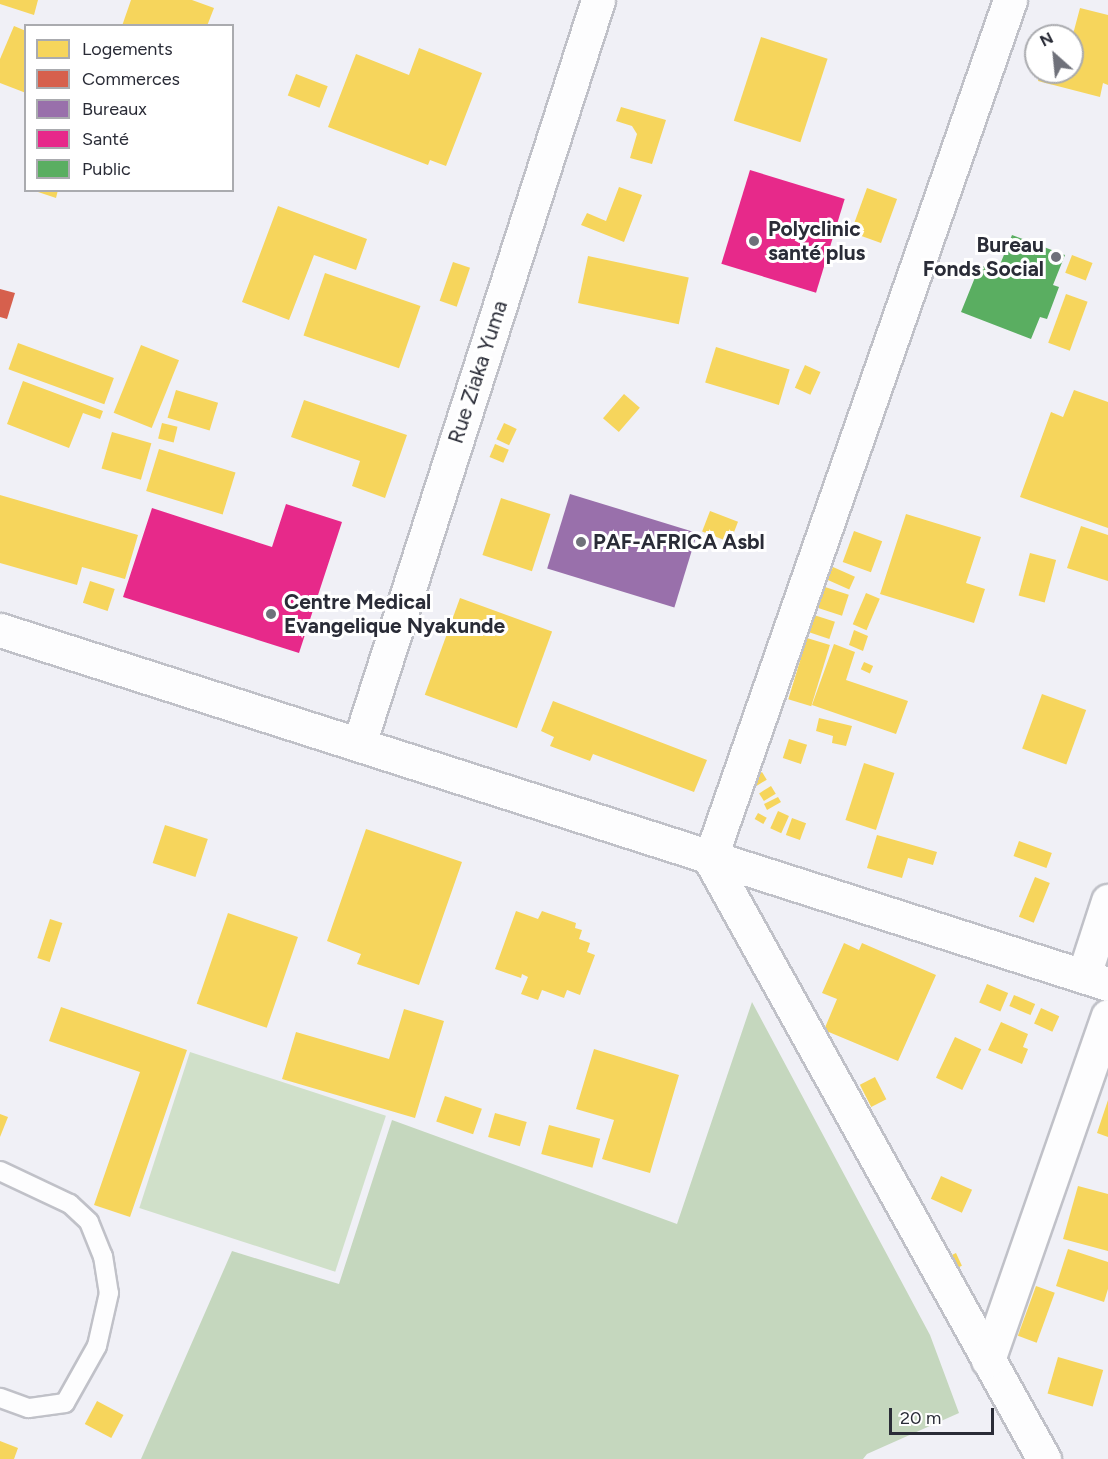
<!DOCTYPE html>
<meta charset="utf-8">
<style>
body{margin:0}
#map{position:relative;width:1108px;height:1459px;overflow:hidden;background:#f0f0f6;font-family:Figtree,sans-serif}
div>[style]{position:absolute}
[style*='--x']{left:calc(var(--x)*1px);top:calc(var(--y)*1px);width:calc(var(--w)*1px);rotate:calc(var(--a)*1deg)}
.green>*{inset:0;background:#d0e0c9;transform-origin:0 0}
.forest>*{inset:0;background:#c5d7be}
.homes>*{inset:0;background:#f6d55c;transform-origin:0 0}
.shops>*{inset:0;background:#d6604d}
.offices>*{inset:0;background:#9970ab;transform-origin:0 0}
.health>*{inset:0;background:#e7298a;transform-origin:0 0}
.public>*{inset:0;background:#5aae61}
.roads{filter:drop-shadow(2px 0 #c0c1c8) drop-shadow(-2px 0 #c0c1c8) drop-shadow(0 2px #c0c1c8) drop-shadow(0 -2px #c0c1c8)}
.service>*{height:18px;margin:-9px;padding:0 9px;transform-origin:9px;border-radius:9px;background:#fdfdfe}
.minor>*{height:33px;margin:-16.5px;padding:0 16.5px;transform-origin:16.5px;border-radius:16.5px;background:#fdfdfe}
.tertiary>*{height:33px;margin:-16.5px;padding:0 16.5px;transform-origin:16.5px;border-radius:16.5px;background:#fdfdfe}
.dots>*{width:16px;height:16px;translate:-50% -50%;box-sizing:border-box;border:3px solid #fff;border-radius:50%}
span{translate:-50% -50%;white-space:nowrap;text-align:center;line-height:1.15;-webkit-text-stroke:6px #fff;paint-order:stroke}
.poi-label{font-size:21px;color:#2a2c37;font-weight:700}
.left{translate:0 -50%;text-align:left}
.right{translate:-100% -50%;text-align:right}
.street-label{font-size:21px;color:#2a2c37}
.legend{position:absolute;left:24px;top:24px;width:210px;height:168px;box-sizing:border-box;background:#fff;border:2px solid #aaabaf;margin:0;padding:8px 10px;list-style:none;font-size:18px;color:#2a2c37}
.legend li{display:flex;align-items:center;gap:12px;height:30px}
.legend b{width:30px;border:2px solid #aaabaf}
.north{position:absolute;left:1024px;top:24px;width:60px;height:60px;box-sizing:border-box;background:#fff;border:2px solid #aaabaf;border-radius:50%;rotate:333deg;font-size:16px;font-weight:700;line-height:24px;text-align:center;color:#2a2c37}
.north::after{content:'';display:block;margin:auto;width:21px;height:27px;background:#6f717a;clip-path:polygon(50% 0,100% 100%,50% 72%,0 100%)}
.scale{position:absolute;left:889px;top:1408px;width:105px;height:27px;box-sizing:border-box;border:3px solid #2a2c37;border-top:0;padding-left:8px;font-size:18px;line-height:21px;white-space:nowrap;color:#2a2c37;-webkit-text-stroke:4px #fff;paint-order:stroke}
</style>
<div id="map">
<div class="green">
<div style="left:190px;top:1052px;width:206px;height:164px;rotate:18deg"></div>
</div>
<div class="forest">
<div style="clip-path:polygon(752px 1002px,930px 1335px,959px 1413px,867px 1454px,863px 1459px,141px 1459px,232px 1251px,339px 1284px,392px 1120px,677px 1224px)"></div>
</div>
<div class="homes">
<div style="clip-path:polygon(0 0,38px 0,34px 15px,0 4px)"></div>
<div style="clip-path:polygon(131px 0,192px 0,214px 8px,207px 26px,122px 26px)"></div>
<div style="clip-path:polygon(1080px 8px,1108px 15px,1108px 85px,1103px 83px,1100px 97px,1038px 81px,1040px 72px,1072px 72px,1072px 38px)"></div>
<div style="clip-path:polygon(14px 26px,26px 31px,26px 93px,0 83px,0 59px)"></div>
<div style="left:761px;top:37px;width:70px;height:88px;rotate:18deg"></div>
<div style="clip-path:polygon(419px 48px,482px 73px,446px 166px,430px 160px,428px 165px,328px 127px,356px 54px,409px 75px)"></div>
<div style="left:296px;top:74px;width:34px;height:23px;rotate:21deg"></div>
<div style="clip-path:polygon(621px 107px,666px 120px,652px 164px,630px 158px,637px 134px,632px 126px,616px 121px)"></div>
<div style="clip-path:polygon(619px 187px,642px 195px,624px 242px,581px 225px,587px 213px,606px 221px)"></div>
<div style="left:867px;top:188px;width:32px;height:47px;rotate:20deg"></div>
<div style="clip-path:polygon(32px 190px,58px 190px,56px 198px)"></div>
<div style="clip-path:polygon(278px 206px,367px 239px,356px 270px,314px 255px,289px 320px,242px 302px)"></div>
<div style="left:1072px;top:255px;width:22px;height:19px;rotate:21deg"></div>
<div style="left:588px;top:256px;width:103px;height:48px;rotate:12deg"></div>
<div style="left:453px;top:262px;width:18px;height:41px;rotate:19deg"></div>
<div style="left:325px;top:273px;width:101px;height:66px;rotate:19deg"></div>
<div style="left:1066px;top:294px;width:23px;height:52px;rotate:20deg"></div>
<div style="left:18px;top:343px;width:102px;height:28px;rotate:20deg"></div>
<div style="left:141px;top:345px;width:41px;height:73px;rotate:22deg"></div>
<div style="left:716px;top:347px;width:77px;height:37px;rotate:17deg"></div>
<div style="left:805px;top:365px;width:17px;height:25px;rotate:24deg"></div>
<div style="clip-path:polygon(23px 381px,103px 411px,100px 419px,83px 413px,69px 448px,7px 424px)"></div>
<div style="left:176px;top:390px;width:44px;height:29px;rotate:17deg"></div>
<div style="clip-path:polygon(1074px 390px,1108px 402px,1108px 528px,1020px 497px,1051px 412px,1063px 417px)"></div>
<div style="left:624px;top:394px;width:21px;height:32px;rotate:41deg"></div>
<div style="clip-path:polygon(304px 400px,407px 435px,385px 498px,352px 486px,360px 461px,291px 437px)"></div>
<div style="left:162px;top:423px;width:16px;height:16px;rotate:14deg"></div>
<div style="left:504px;top:423px;width:14px;height:18px;rotate:25deg"></div>
<div style="left:112px;top:432px;width:41px;height:38px;rotate:16deg"></div>
<div style="left:495px;top:444px;width:15px;height:14px;rotate:23deg"></div>
<div style="left:159px;top:449px;width:80px;height:44px;rotate:17deg"></div>
<div style="clip-path:polygon(0 495px,138px 535px,125px 579px,82px 567px,77px 585px,0 563px)"></div>
<div style="left:501px;top:498px;width:52px;height:60px;rotate:18deg"></div>
<div style="left:710px;top:511px;width:30px;height:22px;rotate:21deg"></div>
<div style="clip-path:polygon(906px 514px,981px 537px,966px 583px,985px 589px,974px 623px,880px 594px)"></div>
<div style="clip-path:polygon(1081px 526px,1108px 535px,1108px 581px,1067px 568px)"></div>
<div style="left:854px;top:531px;width:30px;height:33px;rotate:20deg"></div>
<div style="left:1030px;top:553px;width:27px;height:44px;rotate:15deg"></div>
<div style="left:833px;top:567px;width:24px;height:14px;rotate:24deg"></div>
<div style="left:90px;top:581px;width:26px;height:23px;rotate:18deg"></div>
<div style="left:825px;top:587px;width:25px;height:22px;rotate:18deg"></div>
<div style="left:866px;top:593px;width:15px;height:34px;rotate:23deg"></div>
<div style="left:460px;top:598px;width:98px;height:103px;rotate:20deg"></div>
<div style="left:814px;top:615px;width:22px;height:18px;rotate:18deg"></div>
<div style="clip-path:polygon(854px 630px,868px 636px,863px 651px,849px 645px)"></div>
<div style="left:807px;top:638px;width:24px;height:64px;rotate:17deg"></div>
<div style="clip-path:polygon(834px 644px,855px 652px,846px 680px,908px 701px,896px 734px,812px 705px)"></div>
<div style="left:864px;top:662px;width:10px;height:8px;rotate:24deg"></div>
<div style="left:1042px;top:694px;width:47px;height:58px;rotate:20deg"></div>
<div style="clip-path:polygon(553px 701px,707px 760px,694px 792px,593px 754px,590px 761px,550px 746px,554px 737px,541px 731px)"></div>
<div style="clip-path:polygon(819px 718px,852px 726px,846px 746px,832px 743px,833px 736px,816px 731px)"></div>
<div style="left:789px;top:739px;width:19px;height:20px;rotate:18deg"></div>
<div style="left:864px;top:763px;width:32px;height:60px;rotate:18deg"></div>
<div style="left:762px;top:772px;width:9px;height:16px;rotate:58deg"></div>
<div style="left:771px;top:786px;width:9px;height:14px;rotate:58deg"></div>
<div style="clip-path:polygon(778px 797px,781px 802px,767px 810px,764px 804px)"></div>
<div style="left:778px;top:811px;width:12px;height:19px;rotate:24deg"></div>
<div style="left:758px;top:813px;width:10px;height:7px;rotate:29deg"></div>
<div style="left:792px;top:818px;width:15px;height:18px;rotate:20deg"></div>
<div style="left:165px;top:825px;width:45px;height:40px;rotate:18deg"></div>
<div style="clip-path:polygon(366px 829px,462px 862px,419px 985px,357px 964px,361px 954px,327px 941px)"></div>
<div style="clip-path:polygon(877px 835px,937px 852px,933px 865px,908px 858px,902px 878px,867px 868px)"></div>
<div style="left:1019px;top:841px;width:35px;height:16px;rotate:20deg"></div>
<div style="left:1035px;top:877px;width:16px;height:43px;rotate:22deg"></div>
<div style="clip-path:polygon(516px 911px,538px 919px,542px 911px,576px 923px,575px 928px,582px 930px,579px 939px,590px 943px,587px 952px,595px 955px,580px 995px,567px 990px,564px 998px,542px 990px,538px 1000px,521px 994px,528px 977px,522px 974px,521px 978px,495px 969px)"></div>
<div style="left:228px;top:913px;width:74px;height:96px;rotate:19deg"></div>
<div style="left:50px;top:919px;width:13px;height:41px;rotate:18deg"></div>
<div style="clip-path:polygon(844px 943px,859px 950px,862px 943px,936px 975px,898px 1061px,824px 1030px,837px 999px,822px 993px)"></div>
<div style="left:987px;top:984px;width:23px;height:20px;rotate:23deg"></div>
<div style="left:1014px;top:995px;width:23px;height:12px;rotate:23deg"></div>
<div style="clip-path:polygon(61px 1007px,187px 1050px,130px 1217px,94px 1205px,140px 1072px,49px 1041px)"></div>
<div style="left:1041px;top:1008px;width:20px;height:17px;rotate:24deg"></div>
<div style="clip-path:polygon(404px 1009px,444px 1021px,415px 1118px,282px 1079px,296px 1032px,389px 1059px)"></div>
<div style="clip-path:polygon(1001px 1022px,1028px 1034px,1023px 1047px,1028px 1049px,1022px 1064px,988px 1050px)"></div>
<div style="left:955px;top:1037px;width:29px;height:45px;rotate:25deg"></div>
<div style="clip-path:polygon(594px 1049px,679px 1075px,650px 1173px,602px 1159px,614px 1120px,576px 1109px)"></div>
<div style="left:875px;top:1077px;width:25px;height:17px;rotate:63deg"></div>
<div style="left:445px;top:1096px;width:39px;height:27px;rotate:19deg"></div>
<div style="clip-path:polygon(1108px 1100px,1108px 1137px,1097px 1133px)"></div>
<div style="left:495px;top:1113px;width:33px;height:25px;rotate:16deg"></div>
<div style="clip-path:polygon(0 1114px,8px 1117px,0 1137px)"></div>
<div style="left:549px;top:1125px;width:53px;height:30px;rotate:15deg"></div>
<div style="left:941px;top:1176px;width:34px;height:25px;rotate:24deg"></div>
<div style="clip-path:polygon(1078px 1186px,1108px 1194px,1108px 1251px,1063px 1239px)"></div>
<div style="clip-path:polygon(1068px 1249px,1108px 1262px,1108px 1289px,1104px 1302px,1056px 1286px)"></div>
<div style="left:956px;top:1253px;width:14px;height:17px;rotate:65deg"></div>
<div style="left:1036px;top:1286px;width:20px;height:53px;rotate:20deg"></div>
<div style="left:1058px;top:1357px;width:47px;height:38px;rotate:16deg"></div>
<div style="left:97px;top:1401px;width:30px;height:26px;rotate:28deg"></div>
<div style="clip-path:polygon(0 1441px,18px 1448px,14px 1459px,0 1459px)"></div>
</div>
<div class="shops">
<div style="clip-path:polygon(0 289px,15px 293px,7px 319px,0 317px)"></div>
</div>
<div class="offices">
<div style="left:570px;top:494px;width:133px;height:78px;rotate:17deg"></div>
</div>
<div class="health">
<div style="left:750px;top:170px;width:99px;height:98px;rotate:17deg"></div>
<div style="clip-path:polygon(286px 504px,342px 522px,299px 653px,123px 597px,152px 508px,272px 547px)"></div>
</div>
<div class="public">
<div style="clip-path:polygon(1012px 235px,1065px 255px,1053px 285px,1059px 287px,1047px 319px,1040px 317px,1031px 339px,961px 312px,980px 265px,997px 272px)"></div>
</div>
<div class="roads">
<div class="service">
<div style="--x:0;--y:1171;--w:77;--a:25.2"></div>
<div style="--x:70;--y:1204;--w:26;--a:43"></div>
<div style="--x:89;--y:1222;--w:37;--a:68"></div>
<div style="--x:103;--y:1256;--w:37;--a:81"></div>
<div style="--x:109;--y:1293;--w:54;--a:102.8"></div>
<div style="--x:97;--y:1346;--w:65;--a:119.3"></div>
<div style="--x:65;--y:1403;--w:37;--a:172"></div>
<div style="--x:28;--y:1408;--w:30;--a:-160"></div>
</div>
<div class="minor">
<div style="--x:1010;--y:0;--w:910;--a:109.25"></div>
<div style="--x:710;--y:859;--w:687;--a:60.9"></div>
<div style="--x:359;--y:744;--w:781;--a:-72.19"></div>
<div style="--x:1084;--y:975;--w:78;--a:-72"></div>
<div style="--x:988;--y:1360;--w:364;--a:-70.8"></div>
</div>
<div class="tertiary">
<div style="--x:0;--y:630;--w:1163;--a:17.72"></div>
</div>
</div>
<div class="dots">
<div style="left:754px;top:241px;background:#6f717a"></div>
<div style="left:1056px;top:257px;background:#6f717a"></div>
<div style="left:581px;top:542px;background:#6f717a"></div>
<div style="left:271px;top:614px;background:#6f717a"></div>
</div>
<div class="poi-label">
<span class="left" style="left:768px;top:241px">Polyclinic<br>santé plus</span>
<span class="right" style="left:1044px;top:257px">Bureau<br>Fonds Social</span>
<span class="left" style="left:593px;top:542px">PAF-AFRICA Asbl</span>
<span class="left" style="left:284px;top:614px">Centre Medical<br>Evangelique Nyakunde</span>
</div>
<div class="street-label">
<span style="left:478px;top:372px;rotate:-72deg">Rue Ziaka Yuma</span>
</div>
<ul class="legend">
<li><b style="height:16px;background:#f6d55c"></b>Logements</li>
<li><b style="height:16px;background:#d6604d"></b>Commerces</li>
<li><b style="height:16px;background:#9970ab"></b>Bureaux</li>
<li><b style="height:16px;background:#e7298a"></b>Santé</li>
<li><b style="height:16px;background:#5aae61"></b>Public</li>
</ul>
<div class="north">N</div>
<div class="scale">20 m</div>
</div>
